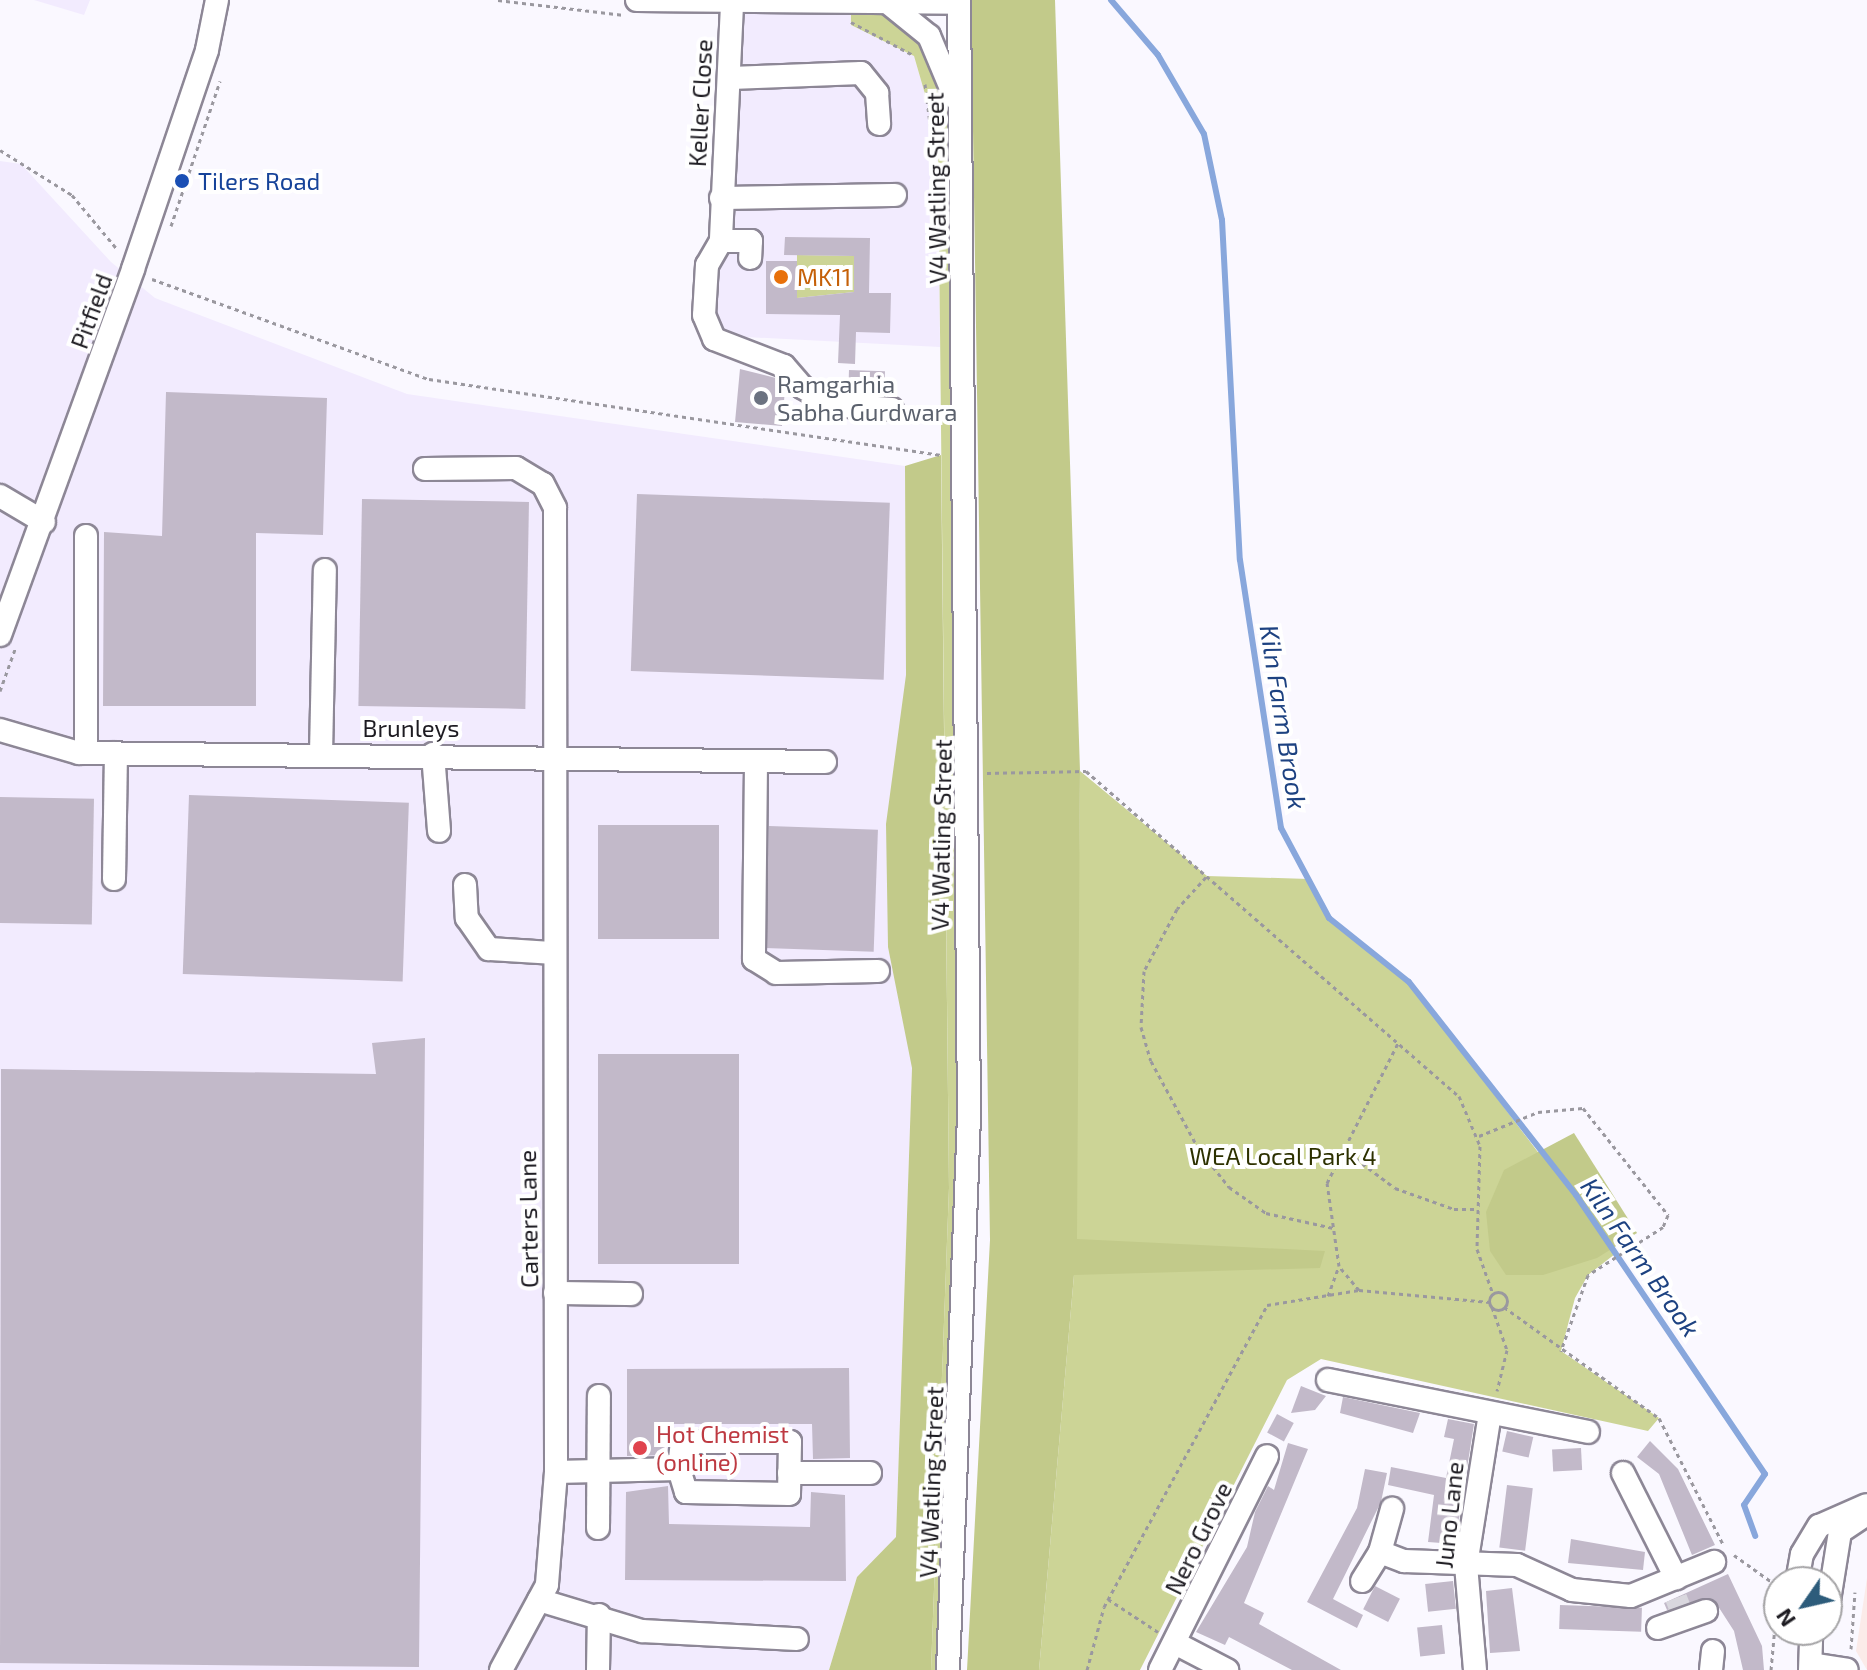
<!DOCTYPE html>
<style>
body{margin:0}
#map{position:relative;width:1867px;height:1670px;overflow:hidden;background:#faf8ff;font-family:"Exo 2",sans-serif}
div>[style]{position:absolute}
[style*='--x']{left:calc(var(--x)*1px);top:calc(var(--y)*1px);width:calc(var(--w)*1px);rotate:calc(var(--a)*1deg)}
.built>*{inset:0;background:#f2ebfe}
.education>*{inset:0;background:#fbebe9}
.green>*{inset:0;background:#ccd496}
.forest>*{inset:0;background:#c2ca8a}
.stream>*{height:6px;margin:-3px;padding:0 3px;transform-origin:3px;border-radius:3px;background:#88a7dc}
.building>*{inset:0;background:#c2b9c9;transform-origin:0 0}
.minor-tunnel>*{height:22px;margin-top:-11px;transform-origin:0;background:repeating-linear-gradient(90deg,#d9d7de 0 22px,transparent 0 33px)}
.path>*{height:3px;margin-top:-1.5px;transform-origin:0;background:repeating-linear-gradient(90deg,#9a989f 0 4px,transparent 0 8px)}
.path>.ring{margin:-1.5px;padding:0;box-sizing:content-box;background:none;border:3px solid #9a989f;border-radius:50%}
.roads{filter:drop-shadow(2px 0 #8d8796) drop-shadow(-2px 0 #8d8796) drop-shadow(0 2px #8d8796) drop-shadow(0 -2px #8d8796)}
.minor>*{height:22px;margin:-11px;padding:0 11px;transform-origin:11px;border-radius:11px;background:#fff}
.dots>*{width:22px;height:22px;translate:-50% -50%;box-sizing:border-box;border:4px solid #fff;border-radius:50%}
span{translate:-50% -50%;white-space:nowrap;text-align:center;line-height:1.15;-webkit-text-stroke:8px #fff;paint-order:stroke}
.street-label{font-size:24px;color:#1d1b21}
.transit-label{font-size:24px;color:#164399}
.left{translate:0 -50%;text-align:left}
.food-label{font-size:24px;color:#c56008}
.worship-label{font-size:24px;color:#5b616d}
.park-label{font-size:24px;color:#2d3100}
.health-label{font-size:24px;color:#be3a42}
.water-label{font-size:26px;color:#1d4281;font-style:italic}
.north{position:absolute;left:1763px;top:1566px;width:80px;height:80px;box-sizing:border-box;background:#fff;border:2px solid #a5a4a6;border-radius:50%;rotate:236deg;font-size:22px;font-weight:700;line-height:32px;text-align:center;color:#1d1b21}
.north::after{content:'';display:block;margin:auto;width:28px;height:36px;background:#2d5c7b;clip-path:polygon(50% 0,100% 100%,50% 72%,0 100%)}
</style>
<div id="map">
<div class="built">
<div style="clip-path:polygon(34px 0,90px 0,84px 15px)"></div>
<div style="clip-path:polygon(721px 0,851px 0,851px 25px,914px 56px,938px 139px,940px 347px,708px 335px,718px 230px)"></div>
<div style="clip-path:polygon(0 161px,21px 164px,111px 262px,155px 298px,407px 394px,905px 466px,912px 1068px,896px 1538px,857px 1577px,829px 1670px,0 1670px)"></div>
</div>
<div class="education">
<div style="clip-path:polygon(1867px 1578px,1867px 1670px,1856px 1651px)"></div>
</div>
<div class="green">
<div style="clip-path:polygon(887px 2px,929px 36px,961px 111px,969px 1116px,948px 1670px,931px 1670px,949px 1188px,938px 139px,914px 56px,851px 25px,851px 3px)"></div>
<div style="clip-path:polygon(797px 255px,854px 256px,854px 292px,797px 298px)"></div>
<div style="clip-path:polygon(1080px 771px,1207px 876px,1309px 879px,1330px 918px,1409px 982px,1615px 1254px,1588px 1275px,1575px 1298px,1561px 1351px,1659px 1418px,1648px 1431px,1321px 1359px,1287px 1380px,1140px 1670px,1039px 1670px,1074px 1275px)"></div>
</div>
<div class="forest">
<div style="clip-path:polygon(971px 0,1055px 0,1080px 771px,1077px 1239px,1325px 1251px,1320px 1268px,1074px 1275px,1039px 1670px,967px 1670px,990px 1240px)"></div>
<div style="clip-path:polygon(941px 455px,949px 1188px,931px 1670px,829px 1670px,857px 1577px,896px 1537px,912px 1068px,888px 947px,886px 824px,906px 675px,905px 466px)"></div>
<div style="clip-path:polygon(1574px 1133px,1637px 1233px,1597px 1258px,1543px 1275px,1506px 1275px,1490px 1251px,1486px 1212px,1504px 1170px)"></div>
</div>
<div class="stream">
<div style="--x:1111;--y:0;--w:72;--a:49.5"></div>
<div style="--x:1158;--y:55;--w:91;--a:59.8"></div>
<div style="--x:1204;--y:134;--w:88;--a:78.2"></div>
<div style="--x:1222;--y:220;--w:340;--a:87"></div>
<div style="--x:1240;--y:560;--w:271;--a:81.3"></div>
<div style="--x:1281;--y:828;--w:102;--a:61.9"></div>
<div style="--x:1329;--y:918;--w:102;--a:38.7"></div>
<div style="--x:1409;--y:982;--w:271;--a:51.9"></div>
<div style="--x:1576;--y:1195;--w:337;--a:55.9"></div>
<div style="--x:1765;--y:1474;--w:37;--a:124"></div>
<div style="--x:1744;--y:1505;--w:33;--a:70"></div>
</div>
<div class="building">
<div style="clip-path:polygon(785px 237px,870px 238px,869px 293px,891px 293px,890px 333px,856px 332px,855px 364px,838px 363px,840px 315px,766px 314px,766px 261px,797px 261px,797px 298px,854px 292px,854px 256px,784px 255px)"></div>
<div style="clip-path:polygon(740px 369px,776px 378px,785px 389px,782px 426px,735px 422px)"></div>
<div style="left:849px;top:370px;width:36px;height:18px;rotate:2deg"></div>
<div style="clip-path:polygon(166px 392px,327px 398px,323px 535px,256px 533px,256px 706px,103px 706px,104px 532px,162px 536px)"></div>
<div style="left:637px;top:494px;width:253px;height:177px;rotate:2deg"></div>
<div style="left:362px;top:499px;width:167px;height:207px;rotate:1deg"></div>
<div style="left:189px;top:795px;width:220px;height:179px;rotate:2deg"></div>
<div style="left:0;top:797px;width:94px;height:126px;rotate:1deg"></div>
<div style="left:598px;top:825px;width:121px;height:114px"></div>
<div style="left:769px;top:826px;width:109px;height:122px;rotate:2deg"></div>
<div style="clip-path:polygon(425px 1038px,419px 1667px,0 1663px,1px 1069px,376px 1074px,372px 1043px)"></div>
<div style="left:598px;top:1054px;width:141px;height:210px"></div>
<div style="clip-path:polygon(849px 1368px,850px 1458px,813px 1459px,812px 1424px,664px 1424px,665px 1455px,627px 1456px,627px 1369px)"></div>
<div style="clip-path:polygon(1301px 1386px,1326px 1396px,1315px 1410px,1291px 1413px)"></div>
<div style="clip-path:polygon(1343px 1397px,1420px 1413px,1413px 1433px,1340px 1413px)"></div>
<div style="left:1277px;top:1414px;width:19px;height:21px;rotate:28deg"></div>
<div style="clip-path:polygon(1448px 1419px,1474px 1424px,1455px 1544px,1428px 1542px,1434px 1495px,1388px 1485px,1391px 1467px,1446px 1478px,1454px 1439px,1444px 1437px)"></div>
<div style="left:1507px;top:1431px;width:27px;height:21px;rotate:13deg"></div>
<div style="clip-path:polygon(1650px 1441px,1678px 1469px,1715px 1545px,1692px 1555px,1659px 1474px,1637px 1457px)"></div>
<div style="clip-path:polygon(1288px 1443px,1308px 1449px,1244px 1603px,1264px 1613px,1259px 1624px,1341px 1670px,1292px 1670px,1229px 1637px,1225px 1645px,1196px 1632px,1247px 1547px,1255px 1512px,1268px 1486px,1274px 1490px)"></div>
<div style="left:1581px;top:1448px;width:22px;height:29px;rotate:87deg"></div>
<div style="clip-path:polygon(1365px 1469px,1387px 1473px,1381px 1502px,1333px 1599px,1363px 1615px,1357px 1628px,1307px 1602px,1357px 1508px)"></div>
<div style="left:1507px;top:1485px;width:26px;height:63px;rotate:7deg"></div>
<div style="clip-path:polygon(668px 1486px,669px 1524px,810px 1527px,811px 1492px,845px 1495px,846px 1581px,625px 1580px,626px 1492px)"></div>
<div style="clip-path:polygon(1571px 1539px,1645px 1552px,1643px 1570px,1568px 1563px)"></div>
<div style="clip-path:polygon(1728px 1574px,1762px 1646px,1764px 1670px,1743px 1670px,1734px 1631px,1714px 1600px,1667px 1610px,1664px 1603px)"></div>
<div style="left:1453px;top:1581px;width:28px;height:28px;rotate:84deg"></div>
<div style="left:1375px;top:1586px;width:28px;height:26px;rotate:27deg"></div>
<div style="clip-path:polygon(1512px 1588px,1520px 1651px,1490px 1653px,1486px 1591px)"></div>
<div style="left:1560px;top:1605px;width:82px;height:24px;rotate:2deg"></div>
<div style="left:1442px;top:1625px;width:29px;height:25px;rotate:84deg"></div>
</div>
<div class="minor-tunnel">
<div style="--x:1676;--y:1598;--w:18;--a:68"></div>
</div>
<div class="path">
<div style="--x:498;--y:0;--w:127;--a:6.8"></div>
<div style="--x:851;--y:22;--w:70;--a:28"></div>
<div style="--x:925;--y:84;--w:104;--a:82.8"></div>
<div style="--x:0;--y:150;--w:85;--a:32"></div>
<div style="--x:72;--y:195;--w:70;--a:50.2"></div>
<div style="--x:171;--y:226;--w:153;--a:-71.3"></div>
<div style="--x:152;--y:279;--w:294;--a:19.9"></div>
<div style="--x:429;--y:379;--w:518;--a:8.44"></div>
<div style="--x:0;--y:691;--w:45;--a:-70.3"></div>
<div style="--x:987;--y:773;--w:99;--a:-1.2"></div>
<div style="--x:1086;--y:771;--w:495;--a:41.1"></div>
<div style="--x:1459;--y:1096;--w:54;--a:67.2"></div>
<div style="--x:1480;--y:1146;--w:103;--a:91.7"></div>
<div style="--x:1477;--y:1249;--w:48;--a:70.4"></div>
<div style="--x:1206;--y:877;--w:43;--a:132.2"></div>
<div style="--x:1177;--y:909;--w:70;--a:118"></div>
<div style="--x:1144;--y:971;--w:56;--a:93.1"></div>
<div style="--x:1141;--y:1027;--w:35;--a:74"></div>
<div style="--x:1151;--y:1061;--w:99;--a:61.6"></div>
<div style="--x:1198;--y:1148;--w:50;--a:51.5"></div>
<div style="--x:1229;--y:1187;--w:45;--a:35.1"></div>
<div style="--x:1266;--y:1213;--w:69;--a:12.6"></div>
<div style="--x:1479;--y:1136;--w:64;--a:-22.1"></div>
<div style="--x:1538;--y:1112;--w:45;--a:-5.1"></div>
<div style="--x:1583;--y:1108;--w:137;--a:51.5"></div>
<div style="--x:1668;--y:1215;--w:13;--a:113"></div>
<div style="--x:1663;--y:1227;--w:89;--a:147.4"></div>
<div style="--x:1588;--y:1275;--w:81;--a:109.6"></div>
<div style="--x:1343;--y:1149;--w:65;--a:36.9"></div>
<div style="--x:1395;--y:1188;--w:63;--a:19.6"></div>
<div style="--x:1454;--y:1209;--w:24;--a:0"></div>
<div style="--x:1359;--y:1290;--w:31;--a:-130"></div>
<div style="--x:1339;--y:1266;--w:84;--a:-98.2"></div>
<div style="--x:1327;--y:1183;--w:157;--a:-63.1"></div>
<div class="ring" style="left:1489px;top:1292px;width:15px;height:15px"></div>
<div style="--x:1328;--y:1296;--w:32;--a:-70"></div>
<div style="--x:1492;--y:1307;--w:46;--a:70.8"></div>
<div style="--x:1507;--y:1350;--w:42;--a:103.7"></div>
<div style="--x:1504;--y:1307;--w:191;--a:35.6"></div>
<div style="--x:1659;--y:1418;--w:141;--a:63.1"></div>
<div style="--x:1734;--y:1555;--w:52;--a:35.5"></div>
<div style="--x:1108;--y:1599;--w:60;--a:33.4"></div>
<div style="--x:1851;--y:1649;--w:57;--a:-86"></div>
<div style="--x:1087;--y:1670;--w:65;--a:-74.9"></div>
<div style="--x:1104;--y:1607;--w:343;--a:-61.6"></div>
<div style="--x:1267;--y:1305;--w:93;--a:-9.3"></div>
<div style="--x:1359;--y:1290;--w:131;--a:5.3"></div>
<div style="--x:1771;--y:1670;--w:77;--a:-84.8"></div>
</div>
<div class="roads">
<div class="minor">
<div style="--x:637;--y:0;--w:322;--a:0.5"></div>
<div style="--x:887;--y:2;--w:54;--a:39"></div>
<div style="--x:929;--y:36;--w:67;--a:67.2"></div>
<div style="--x:732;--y:5;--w:236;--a:92.7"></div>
<div style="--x:721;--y:241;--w:30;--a:0"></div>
<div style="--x:751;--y:241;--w:17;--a:93"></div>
<div style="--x:731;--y:78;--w:130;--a:-2.2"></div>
<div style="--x:861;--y:73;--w:26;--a:51"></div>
<div style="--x:877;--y:93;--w:31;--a:86"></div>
<div style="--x:721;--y:198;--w:174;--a:-1"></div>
<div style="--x:721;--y:241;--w:28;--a:120"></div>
<div style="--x:707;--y:265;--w:50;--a:93.4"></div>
<div style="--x:704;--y:315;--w:26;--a:67"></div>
<div style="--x:714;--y:339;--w:75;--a:21.1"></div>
<div style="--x:784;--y:366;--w:28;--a:49"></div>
<div style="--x:802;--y:387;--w:36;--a:30"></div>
<div style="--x:833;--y:405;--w:59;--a:3.9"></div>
<div style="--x:425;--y:469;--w:91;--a:-0.6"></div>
<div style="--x:516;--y:468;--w:31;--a:31"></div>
<div style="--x:543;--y:484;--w:27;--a:63"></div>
<div style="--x:555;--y:508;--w:964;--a:89.94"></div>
<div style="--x:556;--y:1472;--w:113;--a:94.6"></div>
<div style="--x:547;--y:1585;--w:97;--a:118.4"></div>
<div style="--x:0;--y:496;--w:51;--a:30.6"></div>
<div style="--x:86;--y:536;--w:217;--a:90"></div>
<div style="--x:0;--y:635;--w:389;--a:-70"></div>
<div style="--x:133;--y:269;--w:231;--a:-71.3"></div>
<div style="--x:207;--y:50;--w:51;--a:-78.7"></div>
<div style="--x:0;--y:730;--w:82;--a:16.2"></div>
<div style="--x:79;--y:753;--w:746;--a:0.69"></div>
<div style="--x:321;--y:754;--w:184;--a:-88.8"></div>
<div style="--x:433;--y:754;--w:77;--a:85.5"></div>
<div style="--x:756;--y:763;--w:196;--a:90.6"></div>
<div style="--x:754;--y:959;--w:26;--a:32"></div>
<div style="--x:776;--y:973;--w:102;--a:-1.1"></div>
<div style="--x:114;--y:879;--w:126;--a:-89.1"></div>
<div style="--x:465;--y:885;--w:33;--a:87"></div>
<div style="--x:467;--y:918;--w:38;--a:55"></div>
<div style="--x:489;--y:949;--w:63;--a:3.6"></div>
<div style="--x:555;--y:1293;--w:76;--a:0.8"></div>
<div style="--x:1328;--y:1380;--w:265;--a:11.3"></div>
<div style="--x:556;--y:1472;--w:123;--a:-1.4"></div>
<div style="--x:679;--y:1469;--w:27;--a:-84"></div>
<div style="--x:682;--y:1442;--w:108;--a:0"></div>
<div style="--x:790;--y:1442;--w:52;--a:91.1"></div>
<div style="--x:789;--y:1494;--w:103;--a:-178.9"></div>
<div style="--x:686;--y:1492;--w:24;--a:-107"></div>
<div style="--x:789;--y:1473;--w:81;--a:0"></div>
<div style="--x:1623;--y:1473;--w:118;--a:63.2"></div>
<div style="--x:598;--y:1528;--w:132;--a:-89.6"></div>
<div style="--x:1380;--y:1552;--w:26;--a:21"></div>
<div style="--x:1404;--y:1561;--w:113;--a:2"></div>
<div style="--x:1517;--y:1565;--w:60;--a:24.4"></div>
<div style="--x:1572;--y:1590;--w:59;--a:5.8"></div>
<div style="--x:1631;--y:1596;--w:90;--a:-22.3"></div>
<div style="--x:1362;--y:1581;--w:34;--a:-58"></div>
<div style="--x:1380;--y:1552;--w:45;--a:-74.4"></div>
<div style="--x:1797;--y:1582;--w:28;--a:-80"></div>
<div style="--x:1802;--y:1554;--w:33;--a:-59"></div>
<div style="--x:1819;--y:1526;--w:52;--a:-23.6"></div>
<div style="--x:539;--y:1600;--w:108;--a:16.8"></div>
<div style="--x:642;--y:1631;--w:155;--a:3"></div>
<div style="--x:1827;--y:1613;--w:82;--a:-80.9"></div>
<div style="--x:1840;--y:1532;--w:32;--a:-34"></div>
<div style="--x:1658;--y:1628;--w:51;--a:-19.5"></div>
<div style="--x:1175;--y:1643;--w:59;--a:27.4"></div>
<div style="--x:1811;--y:1664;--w:36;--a:9"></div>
<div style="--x:598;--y:1670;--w:55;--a:-89"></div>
<div style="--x:948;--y:1670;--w:554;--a:-87.83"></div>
<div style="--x:969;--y:1116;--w:1116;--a:-90.51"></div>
<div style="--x:1160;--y:1670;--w:239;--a:-63.4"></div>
<div style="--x:1475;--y:1670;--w:105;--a:-94.9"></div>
<div style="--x:1466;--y:1565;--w:153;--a:-81"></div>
<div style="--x:1711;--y:1670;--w:19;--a:-84"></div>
<div style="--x:1810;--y:1670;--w:34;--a:-88"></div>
</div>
</div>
<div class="dots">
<div style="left:182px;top:181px;background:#1a4fb4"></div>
<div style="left:781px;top:277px;background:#e8710a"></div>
<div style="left:761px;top:398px;background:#6b7280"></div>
<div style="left:640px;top:1448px;background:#e0444e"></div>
</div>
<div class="street-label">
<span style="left:700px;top:103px;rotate:-87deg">Keller Close</span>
<span style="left:936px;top:188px;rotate:-91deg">V4 Watling Street</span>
<span style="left:91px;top:311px;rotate:-70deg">Pitfield</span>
<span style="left:411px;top:728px">Brunleys</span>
<span style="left:941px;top:835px;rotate:-89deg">V4 Watling Street</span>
<span style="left:528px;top:1219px;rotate:-91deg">Carters Lane</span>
<span style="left:931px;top:1482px;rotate:-88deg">V4 Watling Street</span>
<span style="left:1449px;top:1515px;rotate:-84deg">Juno Lane</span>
<span style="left:1198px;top:1538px;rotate:-64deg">Nero Grove</span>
</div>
<div class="transit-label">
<span class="left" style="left:198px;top:181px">Tilers Road</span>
</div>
<div class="food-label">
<span class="left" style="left:797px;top:277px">MK11</span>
</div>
<div class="worship-label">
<span class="left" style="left:777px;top:398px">Ramgarhia<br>Sabha Gurdwara</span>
</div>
<div class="park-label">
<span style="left:1283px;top:1156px">WEA Local Park 4</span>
</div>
<div class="health-label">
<span class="left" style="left:656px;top:1448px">Hot Chemist<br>(online)</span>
</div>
<div class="water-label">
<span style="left:1284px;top:717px;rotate:81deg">Kiln Farm Brook</span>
<span style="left:1641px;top:1257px;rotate:55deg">Kiln Farm Brook</span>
</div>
<div class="north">N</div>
</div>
